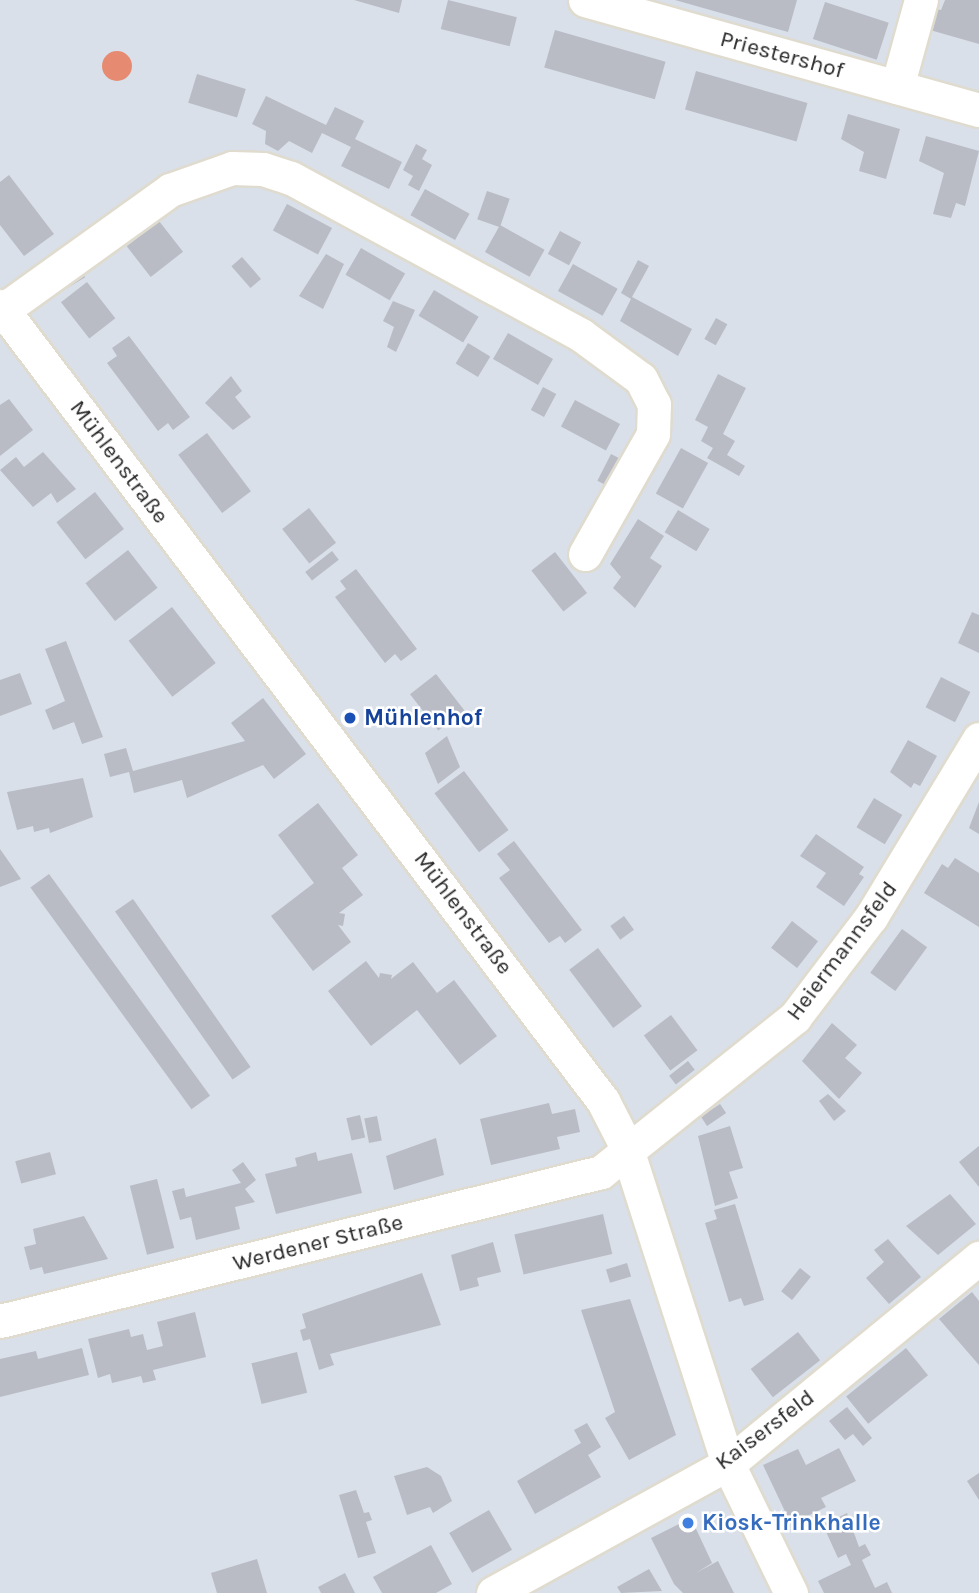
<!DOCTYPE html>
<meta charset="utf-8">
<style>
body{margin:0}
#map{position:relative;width:979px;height:1593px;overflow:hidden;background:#d9e0e9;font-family:Karla,sans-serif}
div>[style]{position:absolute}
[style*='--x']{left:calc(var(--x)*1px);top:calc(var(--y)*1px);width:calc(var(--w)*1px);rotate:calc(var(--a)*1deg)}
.water>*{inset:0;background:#e68b71}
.round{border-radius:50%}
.building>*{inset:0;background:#b9bcc4;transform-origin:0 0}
.roads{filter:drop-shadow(2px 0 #dfdbce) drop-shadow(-2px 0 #dfdbce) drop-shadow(0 2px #dfdbce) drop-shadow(0 -2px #dfdbce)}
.minor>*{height:33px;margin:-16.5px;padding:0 16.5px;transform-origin:16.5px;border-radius:16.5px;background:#fff}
.dots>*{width:19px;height:19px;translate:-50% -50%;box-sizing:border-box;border:4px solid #fff;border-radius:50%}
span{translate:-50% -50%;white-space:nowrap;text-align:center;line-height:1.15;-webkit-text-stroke:5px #fff;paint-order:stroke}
.street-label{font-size:23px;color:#272727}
.transit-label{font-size:23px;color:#164399;font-weight:700}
.left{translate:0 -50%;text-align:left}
.shop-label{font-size:23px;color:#366cbe;font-weight:700}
</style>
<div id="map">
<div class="water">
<div class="round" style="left:102px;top:51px;width:30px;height:30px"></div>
</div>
<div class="building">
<div style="clip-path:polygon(354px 0,402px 0,399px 13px)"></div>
<div style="left:448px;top:0;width:71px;height:30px;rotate:14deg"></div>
<div style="clip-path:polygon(675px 0,797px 0,788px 32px)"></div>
<div style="clip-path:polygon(945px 0,979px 0,979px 44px,923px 28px,929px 7px,941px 10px)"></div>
<div style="left:825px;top:2px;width:67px;height:39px;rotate:18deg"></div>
<div style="left:555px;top:30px;width:115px;height:39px;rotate:16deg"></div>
<div style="left:696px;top:71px;width:116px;height:40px;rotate:16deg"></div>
<div style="left:197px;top:74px;width:51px;height:30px;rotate:17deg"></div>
<div style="clip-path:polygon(266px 96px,326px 125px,335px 107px,364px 121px,355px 139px,402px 162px,389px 189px,341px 166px,351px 147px,322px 133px,312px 153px,289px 141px,278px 151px,265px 144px,266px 131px,252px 124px)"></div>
<div style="clip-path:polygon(848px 114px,900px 129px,886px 179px,859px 171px,864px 152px,841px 139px)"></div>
<div style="clip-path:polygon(926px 136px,979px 151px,965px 206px,956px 203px,951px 218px,933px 214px,944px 173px,919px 161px)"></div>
<div style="clip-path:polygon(416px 144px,427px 150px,422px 159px,432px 165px,419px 191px,408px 185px,413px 176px,403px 170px)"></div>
<div style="clip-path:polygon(9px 175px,54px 234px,24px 256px,0 225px,0 182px)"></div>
<div style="left:425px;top:189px;width:51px;height:30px;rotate:29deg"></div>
<div style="left:487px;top:191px;width:24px;height:30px;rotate:19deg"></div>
<div style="left:287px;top:204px;width:51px;height:30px;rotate:28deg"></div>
<div style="left:159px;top:221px;width:39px;height:41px;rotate:52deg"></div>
<div style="left:500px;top:225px;width:51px;height:31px;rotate:29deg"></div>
<div style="left:560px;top:231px;width:24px;height:26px;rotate:28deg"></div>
<div style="left:361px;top:248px;width:51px;height:31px;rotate:30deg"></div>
<div style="clip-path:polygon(326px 254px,344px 264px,323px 309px,299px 296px)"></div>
<div style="left:242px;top:257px;width:29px;height:14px;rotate:49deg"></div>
<div style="clip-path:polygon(638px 260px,649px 266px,632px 297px,692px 329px,678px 356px,620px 321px,631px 299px,621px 293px)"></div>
<div style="left:573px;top:264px;width:51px;height:31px;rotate:29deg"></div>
<div style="left:79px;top:267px;width:12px;height:36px;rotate:59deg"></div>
<div style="left:87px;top:282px;width:46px;height:33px;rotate:52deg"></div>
<div style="left:434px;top:290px;width:52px;height:30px;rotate:31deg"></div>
<div style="clip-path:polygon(393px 301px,415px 310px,396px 352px,387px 347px,394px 327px,383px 321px)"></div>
<div style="left:716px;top:318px;width:13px;height:24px;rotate:29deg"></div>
<div style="left:508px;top:333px;width:52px;height:30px;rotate:30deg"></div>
<div style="clip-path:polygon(129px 336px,190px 417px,173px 430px,168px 423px,158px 431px,107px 363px,117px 356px,112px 348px)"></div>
<div style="left:468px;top:343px;width:26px;height:24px;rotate:31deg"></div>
<div style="clip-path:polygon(718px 374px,746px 388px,723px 434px,735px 441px,727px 455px,745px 466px,739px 476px,707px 458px,713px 448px,701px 441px,708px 427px,695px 420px)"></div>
<div style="clip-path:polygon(231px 376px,242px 391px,235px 397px,251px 417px,233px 430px,205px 403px)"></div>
<div style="left:543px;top:387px;width:15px;height:26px;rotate:28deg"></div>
<div style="clip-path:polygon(9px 399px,33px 430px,0 456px,0 405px)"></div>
<div style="left:575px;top:400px;width:51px;height:30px;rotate:28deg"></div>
<div style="left:207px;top:433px;width:73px;height:36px;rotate:53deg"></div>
<div style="left:681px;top:448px;width:31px;height:52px;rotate:29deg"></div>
<div style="clip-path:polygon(43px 452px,76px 489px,57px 503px,51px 493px,33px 507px,0 470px,16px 457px,24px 467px)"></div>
<div style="left:611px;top:454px;width:13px;height:30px;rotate:27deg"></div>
<div style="left:95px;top:492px;width:47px;height:49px;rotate:52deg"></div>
<div style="left:309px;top:508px;width:44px;height:34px;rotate:52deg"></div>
<div style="left:678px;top:510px;width:37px;height:26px;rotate:31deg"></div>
<div style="clip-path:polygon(638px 519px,664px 536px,650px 558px,662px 566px,635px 608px,613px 588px,621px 577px,610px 564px)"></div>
<div style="left:128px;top:550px;width:48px;height:54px;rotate:52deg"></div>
<div style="left:332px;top:551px;width:11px;height:34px;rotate:52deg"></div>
<div style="left:555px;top:552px;width:52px;height:30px;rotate:52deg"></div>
<div style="clip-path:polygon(356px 569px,417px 649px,401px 661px,395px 654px,385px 663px,335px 597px,346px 589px,340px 581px)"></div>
<div style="left:172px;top:607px;width:71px;height:55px;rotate:52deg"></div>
<div style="clip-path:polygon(972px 612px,979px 615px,979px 653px,958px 643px)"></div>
<div style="clip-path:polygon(66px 641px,103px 737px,82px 744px,74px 722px,53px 730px,45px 710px,65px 701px,45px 649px)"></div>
<div style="clip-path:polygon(20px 673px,32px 704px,0 716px,0 680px)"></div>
<div style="left:436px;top:674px;width:46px;height:33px;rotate:52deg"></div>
<div style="left:941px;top:677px;width:33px;height:34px;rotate:27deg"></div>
<div style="clip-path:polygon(263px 698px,306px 754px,274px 779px,263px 765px,187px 798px,182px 780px,134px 793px,129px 772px,110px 777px,104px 754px,126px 748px,133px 771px,245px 741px,231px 723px)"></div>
<div style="clip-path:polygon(447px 736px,460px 767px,438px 784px,425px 753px)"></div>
<div style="clip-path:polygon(908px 740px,937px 756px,920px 786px,914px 783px,911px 788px,890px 772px)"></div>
<div style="left:464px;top:771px;width:74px;height:37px;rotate:53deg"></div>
<div style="clip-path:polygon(83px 778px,93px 817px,50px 833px,49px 828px,34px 832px,33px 826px,17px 830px,7px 792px)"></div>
<div style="left:874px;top:798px;width:33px;height:34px;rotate:31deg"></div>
<div style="clip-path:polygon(979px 802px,979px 834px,969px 828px)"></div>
<div style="clip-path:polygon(318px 803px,358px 855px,342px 868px,363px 895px,339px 913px,345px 914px,343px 926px,338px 925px,351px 942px,313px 971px,271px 916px,314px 883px,278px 835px)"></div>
<div style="clip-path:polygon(816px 834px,864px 867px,859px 874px,864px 877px,844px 906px,816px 887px,826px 873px,800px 856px)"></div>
<div style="clip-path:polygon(514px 841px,582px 930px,565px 943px,560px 936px,549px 943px,499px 878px,510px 870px,497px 854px)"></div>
<div style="clip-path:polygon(0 849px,21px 879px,0 887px)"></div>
<div style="clip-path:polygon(955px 858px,979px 873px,979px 927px,924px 893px,942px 864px,948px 868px)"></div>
<div style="left:49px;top:874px;width:274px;height:23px;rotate:54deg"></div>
<div style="left:133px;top:899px;width:205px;height:22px;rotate:55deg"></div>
<div style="left:624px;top:916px;width:17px;height:17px;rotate:54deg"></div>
<div style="left:792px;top:921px;width:33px;height:34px;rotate:38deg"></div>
<div style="left:902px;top:929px;width:31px;height:54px;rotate:36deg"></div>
<div style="left:598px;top:948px;width:73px;height:36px;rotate:53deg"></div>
<div style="clip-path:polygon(366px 961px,379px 978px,380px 973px,392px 975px,391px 979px,413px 962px,437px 993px,454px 980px,497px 1036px,460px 1065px,417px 1010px,371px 1046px,328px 991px)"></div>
<div style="left:671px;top:1015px;width:44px;height:34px;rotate:53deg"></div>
<div style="clip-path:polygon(832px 1023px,857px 1045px,845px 1058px,862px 1073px,839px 1099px,802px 1061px)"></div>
<div style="left:688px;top:1061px;width:11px;height:24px;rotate:52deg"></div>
<div style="clip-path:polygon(828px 1094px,846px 1111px,834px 1121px,819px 1101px)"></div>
<div style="clip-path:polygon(549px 1103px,552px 1114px,575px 1109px,580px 1132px,557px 1137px,560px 1149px,491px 1165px,480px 1119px)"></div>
<div style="left:720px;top:1104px;width:11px;height:23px;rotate:56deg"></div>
<div style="left:360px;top:1115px;width:23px;height:14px;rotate:77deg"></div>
<div style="left:377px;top:1116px;width:25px;height:13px;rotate:79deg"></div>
<div style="clip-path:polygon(730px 1126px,743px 1168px,729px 1172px,738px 1198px,715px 1206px,698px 1136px)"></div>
<div style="clip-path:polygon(436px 1138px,444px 1175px,394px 1190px,386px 1156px)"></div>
<div style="clip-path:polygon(979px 1146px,979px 1187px,959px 1162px)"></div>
<div style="left:50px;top:1152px;width:23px;height:36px;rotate:75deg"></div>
<div style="clip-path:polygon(316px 1152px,318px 1161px,352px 1153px,362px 1193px,276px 1214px,265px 1174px,297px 1166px,295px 1158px)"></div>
<div style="clip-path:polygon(243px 1162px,256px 1180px,245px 1189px,255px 1202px,235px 1207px,240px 1229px,196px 1240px,191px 1217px,180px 1220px,172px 1191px,184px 1188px,186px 1197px,241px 1183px,232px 1170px)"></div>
<div style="left:157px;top:1179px;width:71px;height:28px;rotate:76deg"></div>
<div style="clip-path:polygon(950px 1194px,976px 1224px,938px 1255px,906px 1226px)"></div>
<div style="clip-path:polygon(735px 1204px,764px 1300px,744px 1306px,741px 1298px,729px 1302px,705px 1223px,717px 1219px,714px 1210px)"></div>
<div style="left:603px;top:1214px;width:41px;height:91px;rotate:77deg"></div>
<div style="clip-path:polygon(84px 1216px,108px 1259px,44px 1274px,42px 1267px,30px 1270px,24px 1247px,36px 1244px,33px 1229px)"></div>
<div style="clip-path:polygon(888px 1239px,921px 1277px,889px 1304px,866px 1278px,884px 1262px,874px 1250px)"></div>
<div style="clip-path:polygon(493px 1242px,501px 1272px,477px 1278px,479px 1286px,460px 1291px,451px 1255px)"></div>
<div style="left:627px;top:1263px;width:14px;height:22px;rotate:73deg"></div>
<div style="left:800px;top:1268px;width:14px;height:30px;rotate:39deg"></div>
<div style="clip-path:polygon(422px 1273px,441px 1325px,330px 1354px,334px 1365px,319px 1370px,310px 1339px,303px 1341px,300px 1330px,306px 1328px,302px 1314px)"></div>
<div style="clip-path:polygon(972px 1292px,979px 1301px,979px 1365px,939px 1319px)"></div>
<div style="clip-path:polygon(630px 1299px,676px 1435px,629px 1460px,605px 1418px,615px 1412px,581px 1310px)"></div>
<div style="clip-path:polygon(195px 1312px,206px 1357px,153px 1370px,156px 1380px,143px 1383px,141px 1376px,112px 1383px,110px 1374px,98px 1378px,88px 1339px,129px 1329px,131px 1337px,143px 1334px,147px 1350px,163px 1346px,157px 1322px)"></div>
<div style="left:798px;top:1332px;width:36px;height:60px;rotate:52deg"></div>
<div style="clip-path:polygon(82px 1348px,89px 1375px,0 1397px,0 1359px,36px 1351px,38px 1359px)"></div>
<div style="left:906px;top:1348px;width:35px;height:77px;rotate:51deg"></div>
<div style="left:297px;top:1352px;width:42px;height:47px;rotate:76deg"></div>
<div style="clip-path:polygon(847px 1407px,872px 1438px,863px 1446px,853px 1434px,845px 1440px,829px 1421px)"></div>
<div style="clip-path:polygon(587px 1423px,601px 1447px,588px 1455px,601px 1477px,535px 1514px,517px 1481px,581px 1443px,574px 1430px)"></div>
<div style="clip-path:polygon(839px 1448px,856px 1481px,821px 1498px,826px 1507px,791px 1524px,763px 1465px,798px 1449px,806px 1465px)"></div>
<div style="clip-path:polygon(427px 1467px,441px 1476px,452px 1501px,433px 1513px,430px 1507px,407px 1515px,394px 1476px)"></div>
<div style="clip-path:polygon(979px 1473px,979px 1500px,967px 1481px)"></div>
<div style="clip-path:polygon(356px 1490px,364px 1513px,369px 1512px,372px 1520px,366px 1522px,376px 1553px,358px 1558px,339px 1495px)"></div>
<div style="left:489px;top:1510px;width:46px;height:46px;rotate:60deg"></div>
<div style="clip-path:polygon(847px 1513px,859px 1547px,865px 1544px,871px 1555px,862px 1560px,875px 1588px,887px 1582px,892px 1593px,824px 1593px,818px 1581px,851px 1565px,846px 1554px,838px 1558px,823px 1525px)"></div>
<div style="clip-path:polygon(691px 1518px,712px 1563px,696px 1573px,718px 1561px,734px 1593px,683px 1593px,674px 1584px,651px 1538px)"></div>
<div style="clip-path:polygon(431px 1545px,452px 1584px,436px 1593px,382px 1593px,373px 1577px)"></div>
<div style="clip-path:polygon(257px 1559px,267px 1593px,217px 1593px,211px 1573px)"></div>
<div style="clip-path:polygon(649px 1569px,662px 1591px,621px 1593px,617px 1587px)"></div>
<div style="clip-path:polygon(345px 1573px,355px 1593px,321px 1593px,318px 1587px)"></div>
</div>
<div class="roads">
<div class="minor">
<div style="--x:585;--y:0;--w:409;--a:15.6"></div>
<div style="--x:897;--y:87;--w:90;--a:-74.6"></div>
<div style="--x:0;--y:306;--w:998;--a:52.82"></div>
<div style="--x:603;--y:1101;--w:51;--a:62.9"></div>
<div style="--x:626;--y:1146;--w:334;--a:72.2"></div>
<div style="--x:728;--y:1464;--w:144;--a:64"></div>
<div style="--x:3;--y:310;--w:206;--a:-35.7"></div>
<div style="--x:170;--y:190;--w:66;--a:-19.5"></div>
<div style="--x:232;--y:168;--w:31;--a:2"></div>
<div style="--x:263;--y:169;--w:29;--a:18"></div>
<div style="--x:291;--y:178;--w:330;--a:28.4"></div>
<div style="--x:581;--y:335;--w:74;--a:36.3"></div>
<div style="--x:641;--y:379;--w:28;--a:63"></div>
<div style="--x:654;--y:404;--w:30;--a:92"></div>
<div style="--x:653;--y:434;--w:138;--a:119.5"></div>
<div style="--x:0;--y:1321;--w:619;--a:-13.92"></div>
<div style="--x:601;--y:1172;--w:248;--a:-38.6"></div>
<div style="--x:795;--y:1017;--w:126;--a:-52.8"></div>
<div style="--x:871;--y:917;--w:208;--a:-58.8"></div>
<div style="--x:493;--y:1593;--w:268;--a:-28.8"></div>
<div style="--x:728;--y:1464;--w:325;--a:-39.4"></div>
</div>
</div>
<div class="dots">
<div style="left:350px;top:718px;background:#1a4fb4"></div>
<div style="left:688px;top:1523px;background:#3f7fe0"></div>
</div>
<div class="street-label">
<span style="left:782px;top:55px;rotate:15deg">Priestershof</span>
<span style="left:119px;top:462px;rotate:53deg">Mühlenstraße</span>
<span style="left:463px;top:913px;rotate:53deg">Mühlenstraße</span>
<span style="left:842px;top:951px;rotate:-53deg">Heiermannsfeld</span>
<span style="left:318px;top:1243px;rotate:-14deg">Werdener Straße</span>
<span style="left:765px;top:1430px;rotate:-37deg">Kaisersfeld</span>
</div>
<div class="transit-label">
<span class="left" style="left:364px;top:718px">Mühlenhof</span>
</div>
<div class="shop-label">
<span class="left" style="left:702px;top:1523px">Kiosk-Trinkhalle</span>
</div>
</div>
